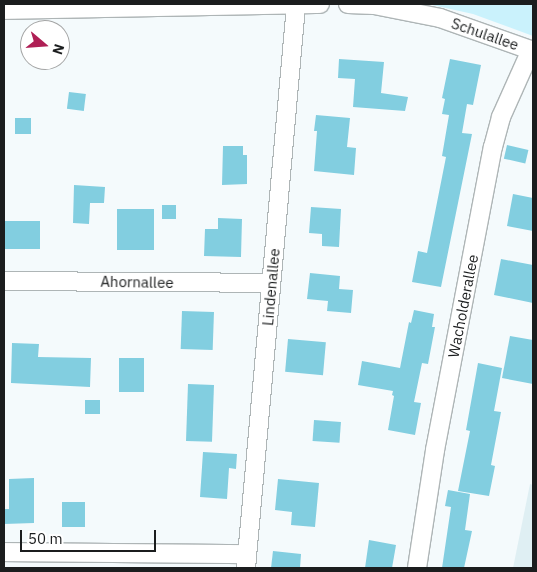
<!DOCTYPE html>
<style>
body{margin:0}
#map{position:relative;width:537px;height:572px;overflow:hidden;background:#f4fafc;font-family:"IBM Plex Sans",sans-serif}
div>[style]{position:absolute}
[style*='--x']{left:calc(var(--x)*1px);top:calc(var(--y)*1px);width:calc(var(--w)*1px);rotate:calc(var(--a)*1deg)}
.built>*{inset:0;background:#dfeff3}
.green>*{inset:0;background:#caf2fc}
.building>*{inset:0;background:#82cee0;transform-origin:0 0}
.roads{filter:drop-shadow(1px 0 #aeb5b6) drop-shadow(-1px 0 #aeb5b6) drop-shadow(0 1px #aeb5b6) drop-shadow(0 -1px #aeb5b6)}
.minor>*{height:18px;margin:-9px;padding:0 9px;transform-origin:9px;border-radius:9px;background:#fff}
span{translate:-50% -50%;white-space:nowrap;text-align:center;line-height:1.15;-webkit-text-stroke:4px #fff;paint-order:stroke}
.street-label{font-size:15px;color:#1b1d1e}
.frame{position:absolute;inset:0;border:5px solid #1b1d1e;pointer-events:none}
.north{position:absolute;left:20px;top:20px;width:50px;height:50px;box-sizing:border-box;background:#fff;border:1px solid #a4a5a5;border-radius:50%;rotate:108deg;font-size:14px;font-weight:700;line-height:20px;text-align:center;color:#1b1d1e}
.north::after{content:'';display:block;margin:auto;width:18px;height:22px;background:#af1f55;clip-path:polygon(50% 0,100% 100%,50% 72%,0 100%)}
.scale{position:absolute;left:20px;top:530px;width:136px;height:22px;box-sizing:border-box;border:2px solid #1b1d1e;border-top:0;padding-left:6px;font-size:15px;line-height:18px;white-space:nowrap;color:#1b1d1e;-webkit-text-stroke:4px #fff;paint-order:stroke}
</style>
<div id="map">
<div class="built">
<div style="clip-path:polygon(530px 484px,533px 485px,533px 568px,513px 568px)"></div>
</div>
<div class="green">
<div style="clip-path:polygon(428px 4px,533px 4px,533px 36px,473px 14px)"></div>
</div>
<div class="building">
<div style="clip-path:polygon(339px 59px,384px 62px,381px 93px,408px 97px,405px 111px,353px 107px,355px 79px,338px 78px)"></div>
<div style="clip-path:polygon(450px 59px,481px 65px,473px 105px,467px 104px,462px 133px,472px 134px,441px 287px,412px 282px,418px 251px,427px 253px,446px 157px,442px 156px,449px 115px,442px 114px,445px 99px,442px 98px)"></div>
<div style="left:69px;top:92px;width:17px;height:17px;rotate:7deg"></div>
<div style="clip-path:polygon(316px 115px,350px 118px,347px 147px,356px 148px,354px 175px,314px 171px,317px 131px,314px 131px)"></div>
<div style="left:15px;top:118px;width:16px;height:16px"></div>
<div style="left:507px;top:145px;width:22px;height:14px;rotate:13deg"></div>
<div style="clip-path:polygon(223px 146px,243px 146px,243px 155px,247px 155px,247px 184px,222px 185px)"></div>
<div style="clip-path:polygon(74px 185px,105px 187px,104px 203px,90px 203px,89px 224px,73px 223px)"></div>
<div style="clip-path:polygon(513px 194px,533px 198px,533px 231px,507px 226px)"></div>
<div style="left:162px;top:205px;width:14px;height:14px"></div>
<div style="clip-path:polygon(311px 207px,341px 209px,339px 247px,322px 246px,322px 234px,309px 233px)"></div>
<div style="left:117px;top:209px;width:37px;height:41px"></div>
<div style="clip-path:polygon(218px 218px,242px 219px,241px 257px,204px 256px,205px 229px,218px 229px)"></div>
<div style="left:4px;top:221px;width:36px;height:28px"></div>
<div style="clip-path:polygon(501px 259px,533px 265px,533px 303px,494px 295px)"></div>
<div style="clip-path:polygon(310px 273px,340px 276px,339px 289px,353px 290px,351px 313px,327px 311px,328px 301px,307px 299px)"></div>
<div style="clip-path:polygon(414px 310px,434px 314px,432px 327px,435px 327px,428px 364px,422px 363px,414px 402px,421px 403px,415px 435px,388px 430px,394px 396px,392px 395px,393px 391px,358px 385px,362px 361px,400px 368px,409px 322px,411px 323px)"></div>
<div style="left:182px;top:311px;width:32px;height:38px;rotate:2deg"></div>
<div style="clip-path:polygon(510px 336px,533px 340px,533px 384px,502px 378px)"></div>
<div style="left:288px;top:339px;width:38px;height:33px;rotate:5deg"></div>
<div style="clip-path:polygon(12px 343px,39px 344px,38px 357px,91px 358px,90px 387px,11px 383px)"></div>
<div style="left:119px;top:358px;width:25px;height:34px"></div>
<div style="clip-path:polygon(478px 363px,502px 368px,494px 411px,501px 412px,491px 465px,495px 466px,489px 496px,458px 491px,470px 431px,466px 430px)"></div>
<div style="left:188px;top:384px;width:26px;height:57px;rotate:2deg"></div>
<div style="left:85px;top:400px;width:15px;height:14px"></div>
<div style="left:314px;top:420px;width:27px;height:21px;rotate:4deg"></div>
<div style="clip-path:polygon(203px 452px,237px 454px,236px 469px,229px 468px,227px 499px,200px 497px)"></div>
<div style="clip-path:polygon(34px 478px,34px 523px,4px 524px,4px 509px,9px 509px,9px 479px)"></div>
<div style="clip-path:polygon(278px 479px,319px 483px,315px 527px,291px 525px,292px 512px,275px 510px)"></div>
<div style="clip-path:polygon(448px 490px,470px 494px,465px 530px,472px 531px,464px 568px,442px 568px,451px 507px,445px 506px)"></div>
<div style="left:62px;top:502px;width:23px;height:25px"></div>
<div style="clip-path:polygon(369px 540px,396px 545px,392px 568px,365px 568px)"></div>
<div style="clip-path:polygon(273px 551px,301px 554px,300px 568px,271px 568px)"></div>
</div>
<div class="roads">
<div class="minor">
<div style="--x:348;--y:4;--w:26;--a:2"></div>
<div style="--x:374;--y:5;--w:67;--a:11.1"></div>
<div style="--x:440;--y:18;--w:99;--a:19.5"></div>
<div style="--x:4;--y:10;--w:316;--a:-1.1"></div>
<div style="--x:4;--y:281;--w:267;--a:0.4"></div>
<div style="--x:4;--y:552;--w:243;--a:0.5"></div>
<div style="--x:246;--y:568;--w:565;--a:-84.92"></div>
<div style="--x:417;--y:568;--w:119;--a:-81.3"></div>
<div style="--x:435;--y:450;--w:309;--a:-79.2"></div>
<div style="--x:493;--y:147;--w:31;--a:-75"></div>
<div style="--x:501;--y:117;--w:73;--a:-65.9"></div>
</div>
</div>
<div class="street-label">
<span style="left:485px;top:34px;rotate:19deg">Schulallee</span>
<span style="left:137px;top:282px;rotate:1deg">Ahornallee</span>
<span style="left:271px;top:287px;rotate:-85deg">Lindenallee</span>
<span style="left:463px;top:306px;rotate:-79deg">Wacholderallee</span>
</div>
<div class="frame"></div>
<div class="north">N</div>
<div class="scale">50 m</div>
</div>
